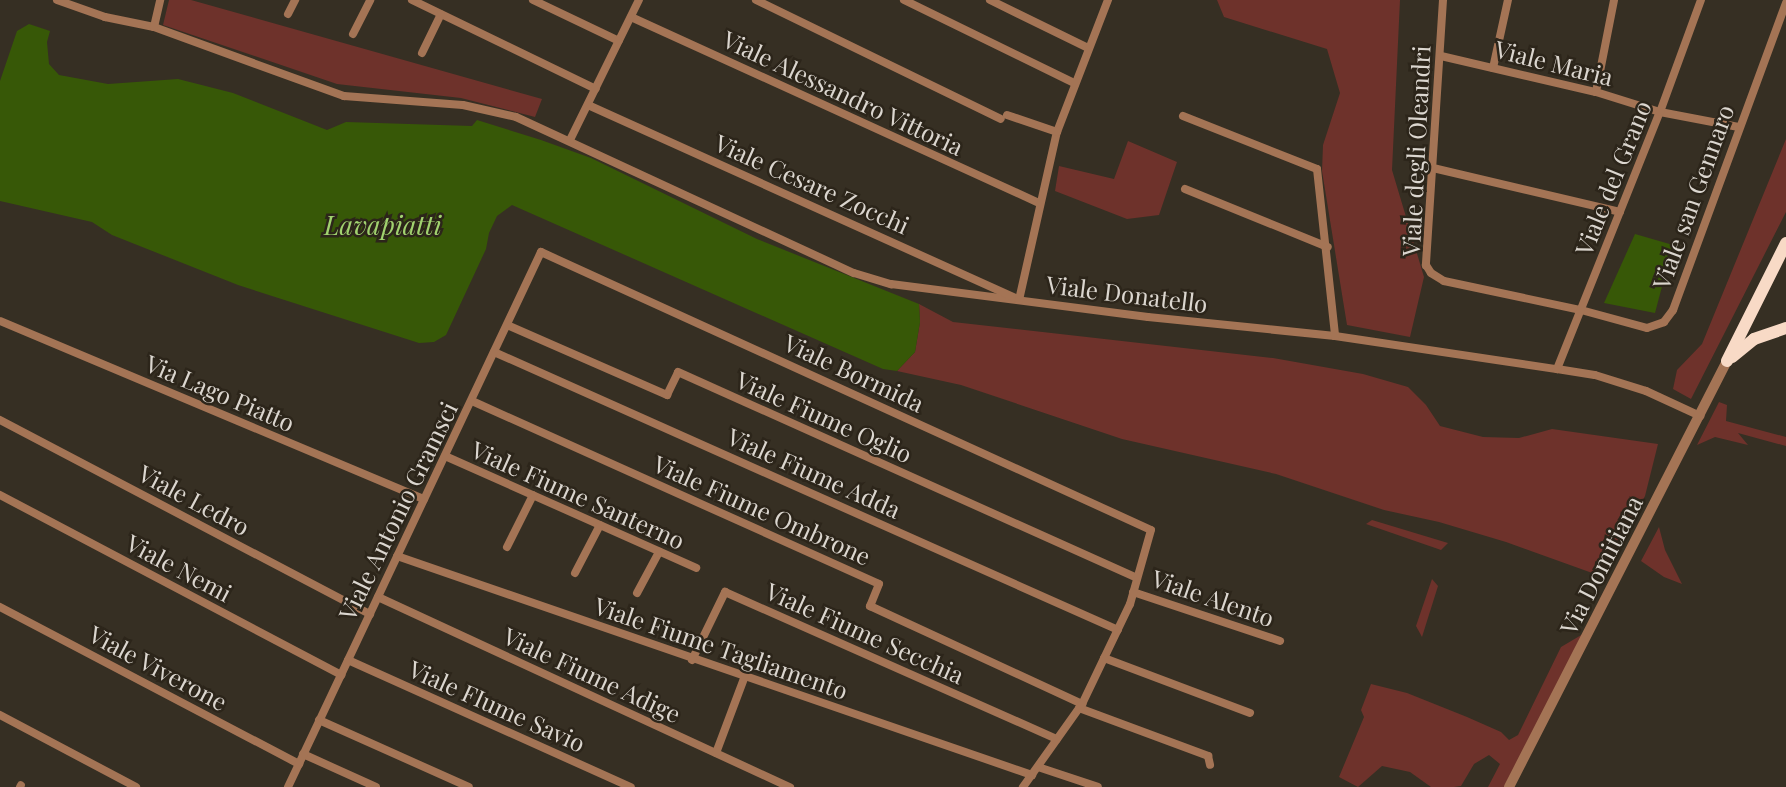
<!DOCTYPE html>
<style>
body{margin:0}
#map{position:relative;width:1786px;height:787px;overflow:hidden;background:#362f23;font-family:"Playfair Display",serif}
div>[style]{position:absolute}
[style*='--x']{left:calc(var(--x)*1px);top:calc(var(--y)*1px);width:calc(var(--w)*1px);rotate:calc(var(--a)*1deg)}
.green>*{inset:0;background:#6e322b}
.water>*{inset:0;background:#375807}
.minor>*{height:8px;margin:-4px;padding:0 4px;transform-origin:4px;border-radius:4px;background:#a47455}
.tertiary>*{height:10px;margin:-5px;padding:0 5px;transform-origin:5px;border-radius:5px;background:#a47455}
.trunk>*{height:12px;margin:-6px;padding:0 6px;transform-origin:6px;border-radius:6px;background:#f8dac6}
span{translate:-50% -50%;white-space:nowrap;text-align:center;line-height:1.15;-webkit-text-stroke:5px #2c251a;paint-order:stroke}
.street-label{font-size:24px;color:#dbd6cf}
.water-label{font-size:26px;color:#a1d26f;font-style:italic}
</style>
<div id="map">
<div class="green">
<div style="clip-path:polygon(169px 0,191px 0,542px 99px,535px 117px,461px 98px,337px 84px,163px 25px)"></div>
<div style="clip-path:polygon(1217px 0,1400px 0,1392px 170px,1424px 277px,1410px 337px,1347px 325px,1322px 171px,1323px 145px,1340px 93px,1327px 49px,1224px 17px)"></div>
<div style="clip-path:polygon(1786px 139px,1786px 212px,1691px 399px,1673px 389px,1677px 370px,1702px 344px)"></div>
<div style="clip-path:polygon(1128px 141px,1177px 162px,1159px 215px,1127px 219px,1055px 191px,1059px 166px,1114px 179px)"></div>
<div style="clip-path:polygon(919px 304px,953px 322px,1273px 358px,1363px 374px,1408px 387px,1426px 405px,1440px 426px,1483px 437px,1519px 438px,1552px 429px,1658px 444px,1645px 496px,1616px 552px,1595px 574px,1506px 542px,1439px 522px,1384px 510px,1276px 474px,1122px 439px,961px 385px,897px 371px,915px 352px,920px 322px)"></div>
<div style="clip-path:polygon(1719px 402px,1727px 405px,1726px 421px,1786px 437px,1786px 446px,1738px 433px,1748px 445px,1715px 437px,1697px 445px)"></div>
<div style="clip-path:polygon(1372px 520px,1448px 543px,1441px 550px,1366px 524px)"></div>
<div style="clip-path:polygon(1659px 527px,1665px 550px,1682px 584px,1664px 577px,1641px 561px)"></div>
<div style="clip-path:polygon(1432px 579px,1438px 586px,1422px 637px,1416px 626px)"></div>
<div style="clip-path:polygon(1583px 634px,1504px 787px,1488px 787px,1500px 764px,1489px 755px,1474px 764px,1461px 786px,1454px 787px,1431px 787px,1410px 772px,1382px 766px,1358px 787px,1339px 777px,1364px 717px,1361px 710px,1371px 684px,1407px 693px,1467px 717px,1501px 732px,1509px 740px,1518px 735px,1561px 647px)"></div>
</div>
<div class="water">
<div style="clip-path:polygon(29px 24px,50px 31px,47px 42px,49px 64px,59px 75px,108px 84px,178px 79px,233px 93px,327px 130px,346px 122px,472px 126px,477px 120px,541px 140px,591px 158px,757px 239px,919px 304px,920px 322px,915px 352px,897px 371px,883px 369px,512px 205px,497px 216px,489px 233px,486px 249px,446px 335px,434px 342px,419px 343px,238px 285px,112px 235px,92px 222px,0 201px,0 81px,17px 31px)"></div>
<div style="clip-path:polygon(1635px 234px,1673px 245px,1655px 313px,1604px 303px)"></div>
</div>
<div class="minor">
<div style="--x:57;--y:0;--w:51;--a:19.5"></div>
<div style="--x:105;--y:17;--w:50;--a:11.5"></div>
<div style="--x:154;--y:27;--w:202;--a:20"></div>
<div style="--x:344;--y:96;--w:119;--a:4.3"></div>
<div style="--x:463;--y:105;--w:54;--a:12.8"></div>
<div style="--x:516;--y:117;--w:372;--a:24.8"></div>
<div style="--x:854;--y:273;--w:39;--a:17"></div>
<div style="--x:891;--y:284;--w:259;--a:7.3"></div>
<div style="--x:1148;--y:317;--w:188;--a:5.8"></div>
<div style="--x:1335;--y:336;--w:224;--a:8.5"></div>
<div style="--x:1557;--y:369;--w:38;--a:9"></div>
<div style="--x:1595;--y:375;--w:53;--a:17.4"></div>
<div style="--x:1646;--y:391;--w:60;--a:24.8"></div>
<div style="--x:412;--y:0;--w:204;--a:25.8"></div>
<div style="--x:533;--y:0;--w:95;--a:25.5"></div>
<div style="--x:756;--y:0;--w:272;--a:25.9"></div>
<div style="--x:904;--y:0;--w:189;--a:26"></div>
<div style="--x:990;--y:0;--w:109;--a:26.1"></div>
<div style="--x:1443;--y:0;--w:266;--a:93.7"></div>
<div style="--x:1426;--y:265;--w:9;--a:58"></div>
<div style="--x:1431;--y:273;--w:15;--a:32"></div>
<div style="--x:1444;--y:281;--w:140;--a:12"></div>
<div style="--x:1581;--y:310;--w:68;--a:15.3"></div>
<div style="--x:1647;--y:328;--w:18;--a:-19"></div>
<div style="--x:1664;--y:322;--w:15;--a:-53"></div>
<div style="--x:1673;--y:310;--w:327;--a:-69.8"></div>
<div style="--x:288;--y:14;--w:16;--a:-63"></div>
<div style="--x:631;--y:17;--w:448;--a:24.5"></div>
<div style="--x:154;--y:27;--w:28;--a:-77"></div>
<div style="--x:353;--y:34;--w:38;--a:-63"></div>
<div style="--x:422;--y:53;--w:43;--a:-64"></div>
<div style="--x:1441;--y:56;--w:159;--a:13.1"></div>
<div style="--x:1596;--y:92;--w:67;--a:17.4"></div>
<div style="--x:1660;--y:112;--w:80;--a:10.8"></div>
<div style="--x:1493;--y:68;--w:70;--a:-77.6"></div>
<div style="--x:1596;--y:92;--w:94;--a:-78.9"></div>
<div style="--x:588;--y:105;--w:473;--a:24.3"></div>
<div style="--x:1019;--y:300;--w:172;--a:-77.3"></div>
<div style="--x:1057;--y:132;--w:142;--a:-68.9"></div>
<div style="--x:1007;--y:115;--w:53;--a:18.8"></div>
<div style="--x:1183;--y:116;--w:144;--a:21.6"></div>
<div style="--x:1317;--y:169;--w:168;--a:83.8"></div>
<div style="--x:570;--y:140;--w:156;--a:-63.8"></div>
<div style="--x:1433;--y:168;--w:192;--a:13.2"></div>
<div style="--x:1185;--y:189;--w:154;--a:22.1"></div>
<div style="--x:0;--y:321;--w:460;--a:22.8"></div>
<div style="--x:507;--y:325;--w:175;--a:23.6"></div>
<div style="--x:667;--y:395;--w:25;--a:-64"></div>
<div style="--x:678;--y:372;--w:503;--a:24.17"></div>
<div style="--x:494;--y:352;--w:683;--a:24.01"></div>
<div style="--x:1557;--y:369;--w:277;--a:-68.2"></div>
<div style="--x:1660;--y:112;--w:119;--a:-69.9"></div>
<div style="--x:472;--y:401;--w:446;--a:24.2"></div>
<div style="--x:879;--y:584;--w:24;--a:112"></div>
<div style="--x:870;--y:606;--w:234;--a:24.8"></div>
<div style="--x:0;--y:420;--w:418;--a:27.7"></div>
<div style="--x:445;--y:456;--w:275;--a:24"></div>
<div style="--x:0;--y:495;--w:386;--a:27.8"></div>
<div style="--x:507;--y:547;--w:58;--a:-63.4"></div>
<div style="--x:397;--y:556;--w:672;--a:19.03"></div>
<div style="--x:575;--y:573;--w:54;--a:-62.5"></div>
<div style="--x:1133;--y:592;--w:155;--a:18.4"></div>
<div style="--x:637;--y:593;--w:47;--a:-61.8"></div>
<div style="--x:378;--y:597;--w:454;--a:24.8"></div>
<div style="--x:0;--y:607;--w:338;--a:27.7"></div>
<div style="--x:1104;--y:658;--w:156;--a:20.6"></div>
<div style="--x:348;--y:660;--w:310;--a:24.2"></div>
<div style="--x:692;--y:660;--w:76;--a:-64.1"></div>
<div style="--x:725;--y:592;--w:363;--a:23.9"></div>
<div style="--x:1079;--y:708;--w:138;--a:20.4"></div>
<div style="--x:1208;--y:756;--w:9;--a:77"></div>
<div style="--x:0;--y:715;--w:154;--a:27.9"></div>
<div style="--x:319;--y:720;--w:164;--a:24.1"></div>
<div style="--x:716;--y:753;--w:82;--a:-69.4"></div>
<div style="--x:303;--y:754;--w:80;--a:24.3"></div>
<div style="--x:1038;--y:767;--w:63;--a:18.4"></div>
<div style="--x:20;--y:787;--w:2;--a:-63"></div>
<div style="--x:288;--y:787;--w:592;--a:-64.69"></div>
<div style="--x:541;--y:252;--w:670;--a:24.5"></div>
<div style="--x:1151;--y:530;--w:77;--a:105.8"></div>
<div style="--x:1130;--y:604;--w:111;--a:115.6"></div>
<div style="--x:1082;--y:704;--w:102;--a:125.4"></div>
</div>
<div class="tertiary">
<div style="--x:1509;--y:787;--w:479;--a:-62.9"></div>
</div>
<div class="trunk">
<div style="--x:1732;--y:357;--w:28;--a:-39"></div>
<div style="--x:1754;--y:339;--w:34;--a:-19"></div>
<div style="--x:1727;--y:361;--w:132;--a:-63.4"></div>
</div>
<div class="street-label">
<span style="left:1554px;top:63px;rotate:14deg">Viale Maria</span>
<span style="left:843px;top:93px;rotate:25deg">Viale Alessandro Vittoria</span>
<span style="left:1416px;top:151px;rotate:-87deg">Viale degli Oleandri</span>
<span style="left:1613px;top:178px;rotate:-68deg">Viale del Grano</span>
<span style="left:812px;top:184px;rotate:24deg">Viale Cesare Zocchi</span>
<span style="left:1693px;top:197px;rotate:-70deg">Viale san Gennaro</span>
<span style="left:1127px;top:294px;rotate:7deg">Viale Donatello</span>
<span style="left:854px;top:373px;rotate:25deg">Viale Bormida</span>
<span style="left:220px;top:393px;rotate:23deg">Via Lago Piatto</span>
<span style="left:824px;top:417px;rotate:24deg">Viale Fiume Oglio</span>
<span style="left:814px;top:473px;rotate:24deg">Viale Fiume Adda</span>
<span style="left:578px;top:495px;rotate:24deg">Viale Fiume Santerno</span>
<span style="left:194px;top:500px;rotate:28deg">Viale Ledro</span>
<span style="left:762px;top:510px;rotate:24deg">Viale Fiume Ombrone</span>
<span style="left:398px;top:511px;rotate:-64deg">Viale Antonio Gramsci</span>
<span style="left:1601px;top:565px;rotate:-63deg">Via Domitiana</span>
<span style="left:179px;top:568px;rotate:28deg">Viale Nemi</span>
<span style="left:1213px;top:598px;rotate:19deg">Viale Alento</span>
<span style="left:865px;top:633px;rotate:24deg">Viale Fiume Secchia</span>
<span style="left:721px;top:648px;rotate:19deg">Viale Fiume Tagliamento</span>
<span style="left:158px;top:668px;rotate:28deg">Viale Viverone</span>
<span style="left:592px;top:675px;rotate:25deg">Viale Fiume Adige</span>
<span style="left:497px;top:706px;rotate:24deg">Viale FIume Savio</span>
</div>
<div class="water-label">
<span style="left:383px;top:225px">Lavapiatti</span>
</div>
</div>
